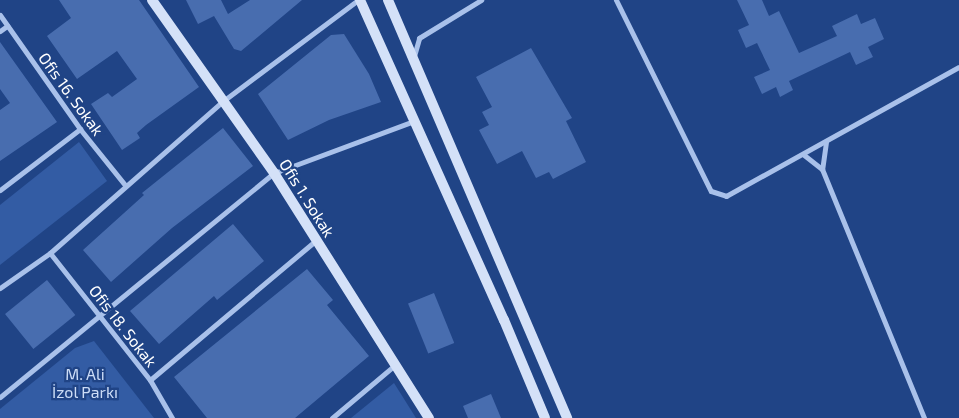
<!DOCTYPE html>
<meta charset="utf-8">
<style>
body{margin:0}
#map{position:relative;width:959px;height:418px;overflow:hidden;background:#204486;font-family:"Exo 2",sans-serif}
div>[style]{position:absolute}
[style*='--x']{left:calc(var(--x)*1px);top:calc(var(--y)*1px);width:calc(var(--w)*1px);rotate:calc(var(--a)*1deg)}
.green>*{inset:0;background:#335ca4}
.building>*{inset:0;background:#486daf;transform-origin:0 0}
.street>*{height:5px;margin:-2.5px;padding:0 2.5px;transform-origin:2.5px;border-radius:2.5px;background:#a9c1ea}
.secondary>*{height:10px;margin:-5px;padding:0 5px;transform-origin:5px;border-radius:5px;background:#d4e1f8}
span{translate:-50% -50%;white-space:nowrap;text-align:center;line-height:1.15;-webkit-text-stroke:4.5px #204486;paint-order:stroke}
.street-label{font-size:16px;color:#fff}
.park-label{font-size:16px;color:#cdddf7}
</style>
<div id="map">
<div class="green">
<div style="clip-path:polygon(79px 142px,107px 181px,0 265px,0 205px)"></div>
<div style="clip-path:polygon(94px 341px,154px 418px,0 418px,0 409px,75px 348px)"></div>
<div style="clip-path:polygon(394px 383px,416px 418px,351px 418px)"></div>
</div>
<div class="building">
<div style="clip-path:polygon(59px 0,139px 0,199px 87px,146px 125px,137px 133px,140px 138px,122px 150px,91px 104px,108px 93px,112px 97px,137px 79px,117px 51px,77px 79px,47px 36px,71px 18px)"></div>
<div style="clip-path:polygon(186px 0,221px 0,228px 14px,250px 0,302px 0,241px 51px,234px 49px,214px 16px,198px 24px)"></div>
<div style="clip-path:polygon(737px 0,762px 0,769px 16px,779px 11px,799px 53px,837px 36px,832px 26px,857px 14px,861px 24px,875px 18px,884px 39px,868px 47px,873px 57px,856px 65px,850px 52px,789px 81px,793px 90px,780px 97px,776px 87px,762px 94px,754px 77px,770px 70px,757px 43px,746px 48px,738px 30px,749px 25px)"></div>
<div style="clip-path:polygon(344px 34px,369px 74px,381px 102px,329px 120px,288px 140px,258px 94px,331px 35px)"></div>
<div style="clip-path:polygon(0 42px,57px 122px,0 161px,0 110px,10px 103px,0 89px)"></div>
<div style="clip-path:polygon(531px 48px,572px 118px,566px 121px,586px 162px,553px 179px,549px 172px,536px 178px,522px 151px,497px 164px,479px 130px,489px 125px,482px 112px,492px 107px,476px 77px)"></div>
<div style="clip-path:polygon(223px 128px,253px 166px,172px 228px,111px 282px,83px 250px,144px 195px,142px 193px)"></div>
<div style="clip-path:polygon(233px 224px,264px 261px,217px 300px,214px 296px,159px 344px,130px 311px)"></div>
<div style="clip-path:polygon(307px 269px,333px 300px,327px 305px,369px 356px,295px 418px,207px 418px,174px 377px)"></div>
<div style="left:47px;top:280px;width:45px;height:54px;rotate:51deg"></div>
<div style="left:434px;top:293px;width:54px;height:28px;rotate:68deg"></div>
<div style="clip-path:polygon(491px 394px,501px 418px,468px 418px,463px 406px)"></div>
</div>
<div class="street">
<div style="--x:616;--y:0;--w:213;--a:63.6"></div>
<div style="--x:711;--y:191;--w:16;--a:18"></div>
<div style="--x:726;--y:196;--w:266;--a:-29"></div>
<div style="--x:0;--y:15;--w:139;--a:54.9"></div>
<div style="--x:80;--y:129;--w:72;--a:51.2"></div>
<div style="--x:0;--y:31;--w:9;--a:-36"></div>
<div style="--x:414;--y:56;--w:19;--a:-74"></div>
<div style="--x:419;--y:38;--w:73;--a:-31.5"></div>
<div style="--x:826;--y:142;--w:27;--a:98"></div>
<div style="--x:822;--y:169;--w:269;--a:67.7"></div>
<div style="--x:804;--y:155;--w:23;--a:38"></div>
<div style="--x:0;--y:190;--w:101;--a:-37.3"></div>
<div style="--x:50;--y:253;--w:162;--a:51.8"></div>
<div style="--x:150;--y:380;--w:44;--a:59.9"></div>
<div style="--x:0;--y:288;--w:61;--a:-35"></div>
<div style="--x:50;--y:253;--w:230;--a:-41.3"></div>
<div style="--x:223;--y:101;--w:169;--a:-36.8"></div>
<div style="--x:150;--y:380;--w:217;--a:-40.1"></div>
<div style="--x:0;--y:397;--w:354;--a:-39.3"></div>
<div style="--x:274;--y:173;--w:149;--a:-20.4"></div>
<div style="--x:332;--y:418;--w:82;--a:-40.1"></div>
</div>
<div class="secondary">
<div style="--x:152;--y:0;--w:212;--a:54.8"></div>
<div style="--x:274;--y:173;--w:290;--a:57.7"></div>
<div style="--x:360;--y:0;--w:351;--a:65.8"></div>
<div style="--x:504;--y:320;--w:106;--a:67.3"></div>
<div style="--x:388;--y:0;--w:455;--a:66.8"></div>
</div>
<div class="street-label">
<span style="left:71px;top:94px;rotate:54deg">Ofis 16. Sokak</span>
<span style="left:307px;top:198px;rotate:58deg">Ofis 1. Sokak</span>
<span style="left:123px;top:326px;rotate:52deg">Ofis 18. Sokak</span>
</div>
<div class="park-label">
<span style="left:85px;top:383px">M. Ali<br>İzol Parkı</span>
</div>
</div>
